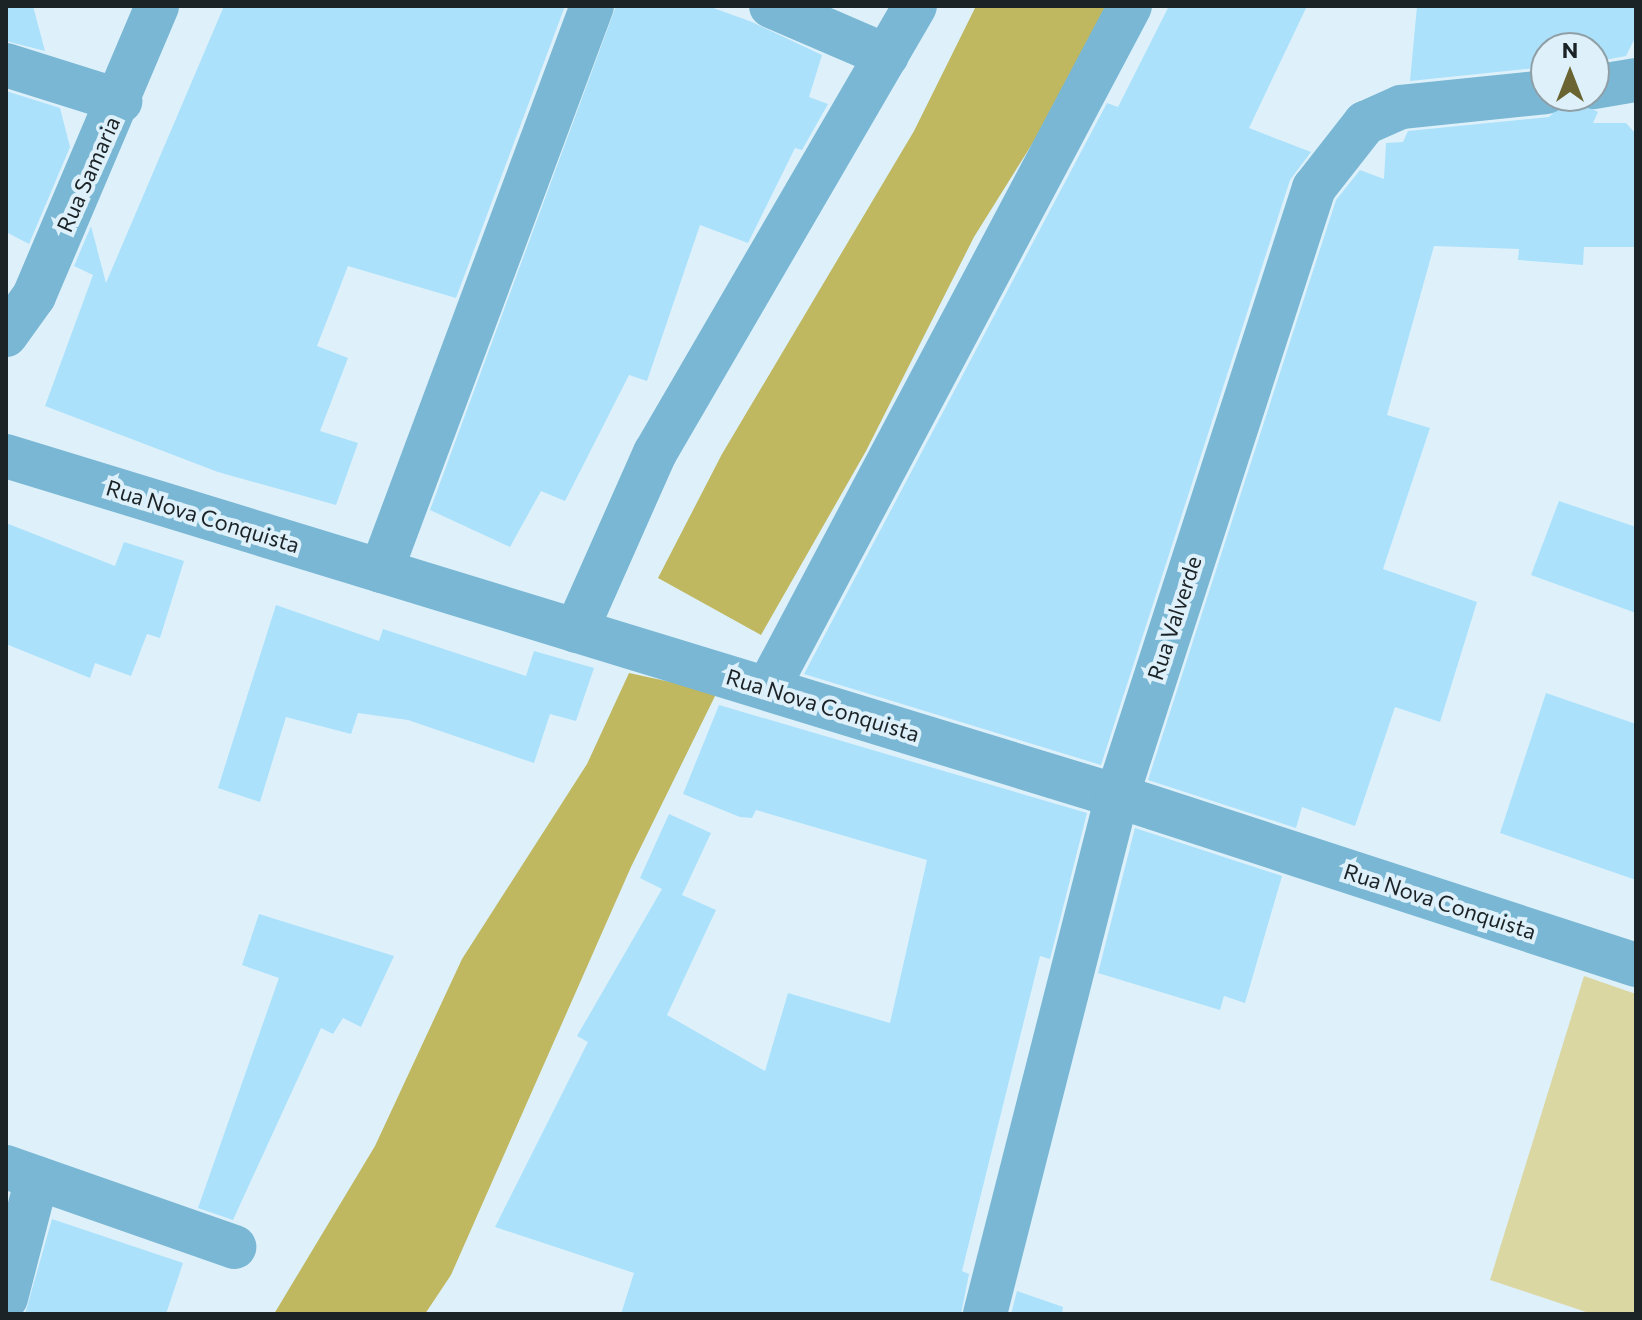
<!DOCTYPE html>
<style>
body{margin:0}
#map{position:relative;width:1642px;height:1320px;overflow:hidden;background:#def1fb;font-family:Commissioner,sans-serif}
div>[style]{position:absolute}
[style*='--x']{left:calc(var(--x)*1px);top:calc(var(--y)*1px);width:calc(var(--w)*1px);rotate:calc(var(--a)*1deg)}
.green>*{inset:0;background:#dbd7a3}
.water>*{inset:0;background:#c0b861}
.building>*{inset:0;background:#abe1fb}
.street>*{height:44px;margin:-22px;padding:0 22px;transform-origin:22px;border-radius:22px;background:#79b7d4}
span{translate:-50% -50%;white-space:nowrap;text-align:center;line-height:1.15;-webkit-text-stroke:8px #def1fb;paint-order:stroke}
.street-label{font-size:22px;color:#1c2326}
.frame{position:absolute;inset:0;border:8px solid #1c2326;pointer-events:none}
.north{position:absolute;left:1530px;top:32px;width:80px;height:80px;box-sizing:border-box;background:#def1fb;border:2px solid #909fa6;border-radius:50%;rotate:0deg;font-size:22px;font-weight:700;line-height:32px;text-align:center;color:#1c2326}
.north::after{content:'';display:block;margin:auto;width:28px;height:36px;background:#696431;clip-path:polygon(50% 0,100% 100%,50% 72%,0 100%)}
</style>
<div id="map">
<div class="green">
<div style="clip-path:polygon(1584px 976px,1636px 994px,1636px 1314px,1592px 1314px,1490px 1280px)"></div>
</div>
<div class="water">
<div style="clip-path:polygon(976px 6px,1118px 6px,974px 237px,866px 451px,761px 635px,658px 578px,722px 454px,914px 131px)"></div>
<div style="clip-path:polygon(629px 673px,717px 692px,631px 867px,451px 1275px,425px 1314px,274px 1314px,375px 1146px,462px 959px,587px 764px)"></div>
</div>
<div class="building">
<div style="clip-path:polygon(6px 6px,33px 6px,45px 51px,6px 41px)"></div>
<div style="clip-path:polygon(224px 6px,565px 6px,456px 298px,348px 266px,317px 346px,348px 358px,320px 431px,358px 443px,336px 505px,218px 472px,45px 406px,93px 275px,74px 266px,91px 226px,106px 283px)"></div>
<div style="clip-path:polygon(616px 6px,708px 6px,752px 22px,822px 55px,809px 97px,828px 104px,802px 150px,795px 148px,748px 243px,700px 225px,647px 381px,629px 375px,565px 501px,541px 491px,510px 547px,430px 510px)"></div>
<div style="clip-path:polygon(1169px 6px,1307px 6px,1249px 128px,1311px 152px,1290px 180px,1101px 765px,804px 674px,1107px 103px,1118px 107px)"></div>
<div style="clip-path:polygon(1417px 6px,1636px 6px,1636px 36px,1626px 56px,1594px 62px,1594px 48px,1546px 48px,1546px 67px,1410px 81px)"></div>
<div style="clip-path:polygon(6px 91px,60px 108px,70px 147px,29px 244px,6px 232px)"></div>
<div style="clip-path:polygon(1571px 96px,1598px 112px,1593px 123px,1626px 123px,1636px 134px,1636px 247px,1584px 247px,1583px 265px,1518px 260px,1519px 249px,1434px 246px,1387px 415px,1430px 428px,1383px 569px,1477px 602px,1440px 722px,1395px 707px,1355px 826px,1302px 807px,1296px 828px,1148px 780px,1336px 200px,1360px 170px,1384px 179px,1386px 143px,1403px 142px,1408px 131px,1549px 117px)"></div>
<div style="clip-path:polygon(1559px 501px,1636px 527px,1636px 613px,1531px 575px)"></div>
<div style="clip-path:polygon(6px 523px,115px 566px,124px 542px,184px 561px,160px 638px,147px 634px,131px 676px,95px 663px,90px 678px,6px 644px)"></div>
<div style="clip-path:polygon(276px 605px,379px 641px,383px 629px,526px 676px,534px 651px,594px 668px,576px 721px,550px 714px,534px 763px,408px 720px,358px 713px,351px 734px,286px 717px,260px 802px,218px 788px)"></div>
<div style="clip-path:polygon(1546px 693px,1636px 724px,1636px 880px,1500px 833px)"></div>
<div style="clip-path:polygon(719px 705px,1087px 813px,1050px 959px,1040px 956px,962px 1271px,969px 1274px,961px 1314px,621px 1314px,634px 1273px,495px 1227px,588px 1042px,577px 1036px,662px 889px,640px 878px,669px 814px,711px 833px,682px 895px,716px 910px,667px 1015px,765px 1071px,788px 993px,890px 1023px,927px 860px,756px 810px,752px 818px,740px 817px,683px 794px)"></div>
<div style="clip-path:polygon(1135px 828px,1282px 876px,1245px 1003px,1224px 996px,1220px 1010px,1098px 973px)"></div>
<div style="clip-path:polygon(259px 914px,394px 956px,361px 1027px,343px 1018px,333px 1034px,321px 1028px,233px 1220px,198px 1208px,279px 978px,242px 965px)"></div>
<div style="clip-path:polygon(52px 1219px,183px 1263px,166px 1314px,25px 1314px)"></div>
<div style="clip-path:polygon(1017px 1291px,1063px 1307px,1062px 1314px,1011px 1314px)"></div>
</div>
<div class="street">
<div style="--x:771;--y:6;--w:126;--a:23.3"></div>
<div style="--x:6;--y:65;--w:120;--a:17.5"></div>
<div style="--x:1594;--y:87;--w:43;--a:-9.5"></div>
<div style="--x:6;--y:335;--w:48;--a:-54.3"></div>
<div style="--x:34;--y:296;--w:315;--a:-67"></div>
<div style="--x:6;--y:456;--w:1162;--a:17.02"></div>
<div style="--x:1117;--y:796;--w:546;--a:18.04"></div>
<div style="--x:381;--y:571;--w:603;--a:-69.52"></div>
<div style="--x:576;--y:631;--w:195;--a:-66.1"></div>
<div style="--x:655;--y:453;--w:517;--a:-59.82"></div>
<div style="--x:768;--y:688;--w:772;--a:-62.04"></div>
<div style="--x:6;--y:1167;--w:242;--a:19.3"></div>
<div style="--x:6;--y:1298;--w:124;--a:-75.5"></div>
<div style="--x:985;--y:1314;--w:535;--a:-75.7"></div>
<div style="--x:1117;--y:796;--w:639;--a:-72.05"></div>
<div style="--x:1314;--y:188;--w:83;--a:-51.9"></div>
<div style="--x:1365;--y:123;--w:39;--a:-24"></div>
<div style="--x:1401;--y:107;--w:146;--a:-5.9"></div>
</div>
<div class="street-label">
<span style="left:88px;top:174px;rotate:-66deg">Rua Samaria</span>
<span style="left:203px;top:516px;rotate:17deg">Rua Nova Conquista</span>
<span style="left:1174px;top:618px;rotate:-72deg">Rua Valverde</span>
<span style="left:823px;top:705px;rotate:17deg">Rua Nova Conquista</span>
<span style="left:1440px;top:901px;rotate:18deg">Rua Nova Conquista</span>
</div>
<div class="frame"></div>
<div class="north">N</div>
</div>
